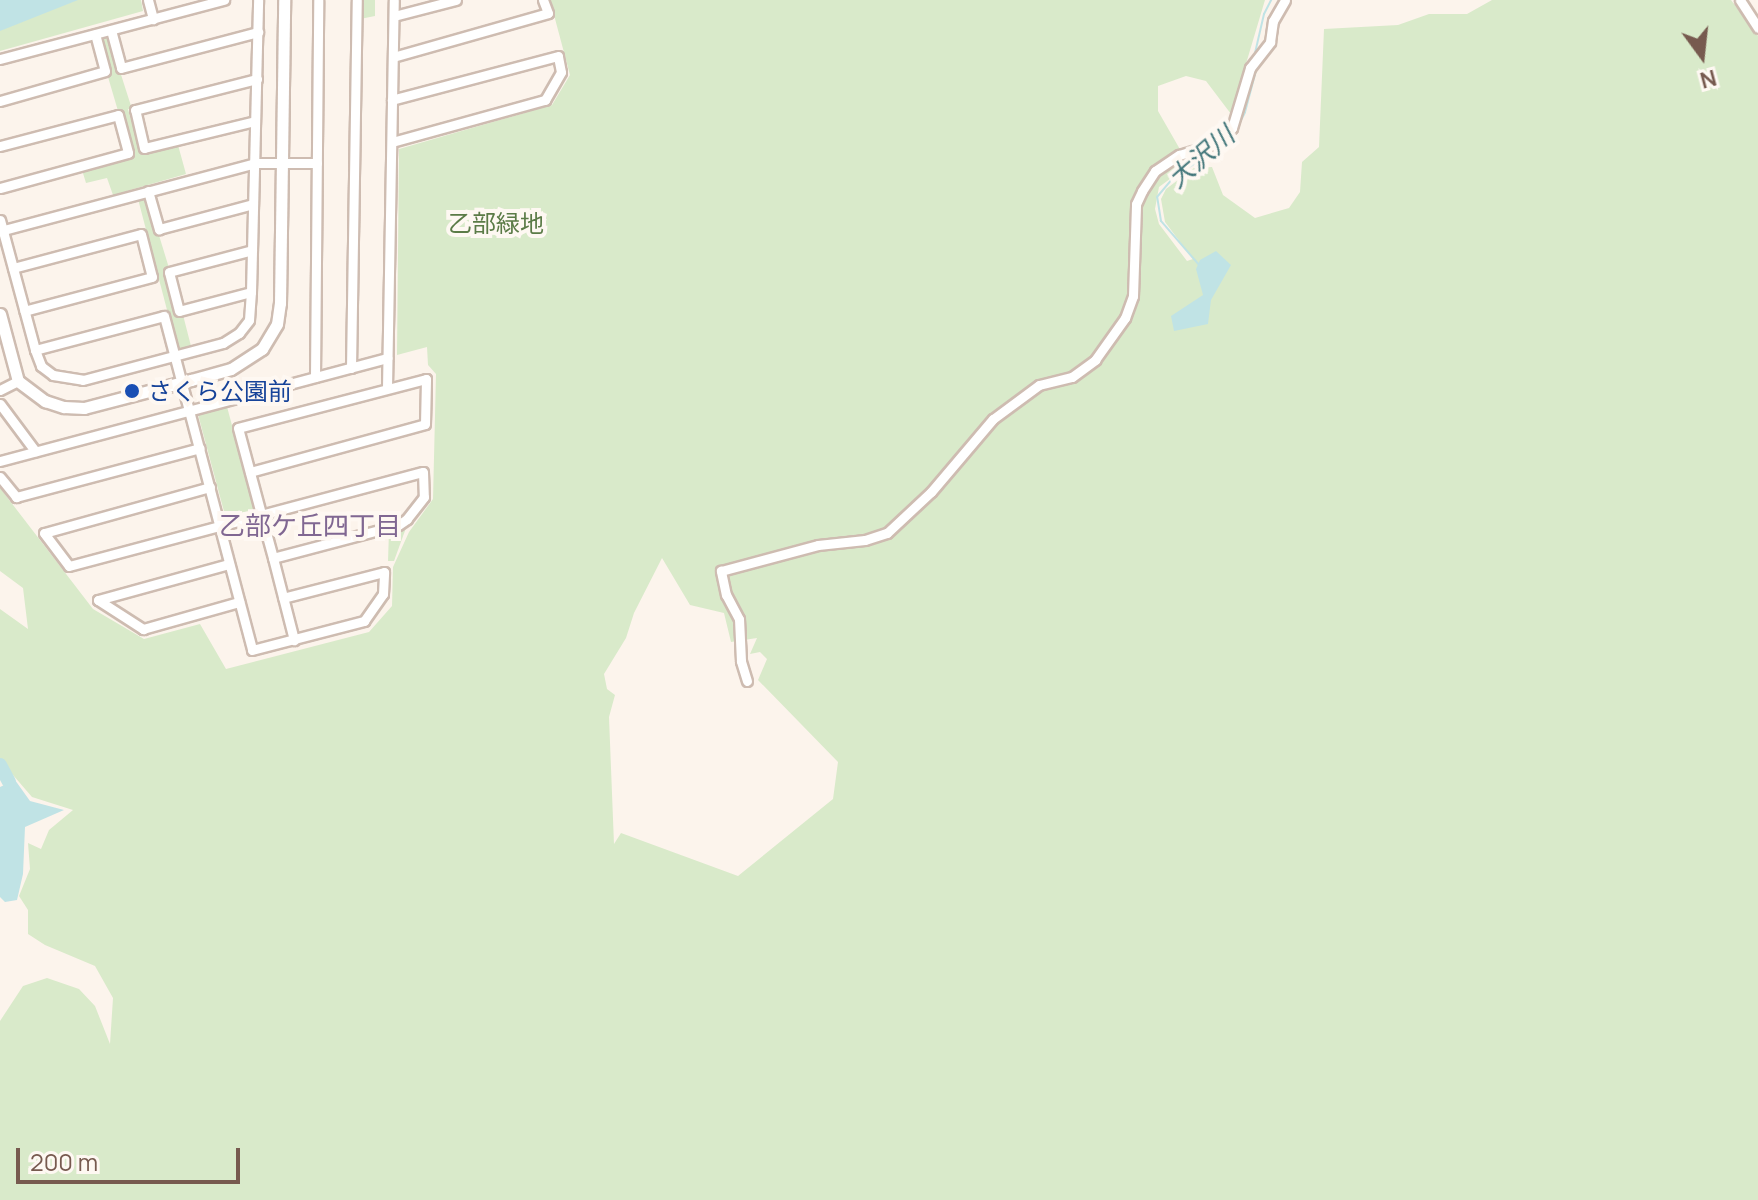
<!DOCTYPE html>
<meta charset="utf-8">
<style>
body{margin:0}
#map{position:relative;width:1758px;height:1200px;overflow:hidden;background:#fcf4ec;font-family:Manrope,"Noto Sans JP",sans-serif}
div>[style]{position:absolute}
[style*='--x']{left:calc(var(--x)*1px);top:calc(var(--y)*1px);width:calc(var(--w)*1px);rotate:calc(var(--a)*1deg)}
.green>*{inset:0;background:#d9eaca;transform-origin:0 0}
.water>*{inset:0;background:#c0e3e5}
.stream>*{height:2px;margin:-1px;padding:0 1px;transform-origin:1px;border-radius:1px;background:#c0e3e5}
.river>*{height:14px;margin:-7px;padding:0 7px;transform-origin:7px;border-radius:7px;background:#c0e3e5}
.roads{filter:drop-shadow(2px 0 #cebcb1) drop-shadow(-2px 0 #cebcb1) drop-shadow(0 2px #cebcb1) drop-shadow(0 -2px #cebcb1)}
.minor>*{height:9px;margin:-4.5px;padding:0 4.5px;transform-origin:4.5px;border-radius:4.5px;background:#fff}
.tertiary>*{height:11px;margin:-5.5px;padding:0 5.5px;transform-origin:5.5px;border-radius:5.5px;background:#fff}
.dots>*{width:22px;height:22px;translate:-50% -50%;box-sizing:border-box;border:4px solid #fef8f2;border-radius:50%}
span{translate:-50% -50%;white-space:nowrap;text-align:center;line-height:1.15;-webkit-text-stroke:8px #fef8f2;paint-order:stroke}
.park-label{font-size:24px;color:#5b7b47}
.transit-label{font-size:24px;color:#164399}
.left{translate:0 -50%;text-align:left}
.water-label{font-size:26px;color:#42767a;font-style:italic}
.neighbourhood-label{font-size:26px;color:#806792}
.north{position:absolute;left:1662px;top:16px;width:80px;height:80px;-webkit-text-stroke:6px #fef8f2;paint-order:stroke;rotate:165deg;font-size:22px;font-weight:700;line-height:32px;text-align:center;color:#775a4f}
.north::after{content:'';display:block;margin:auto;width:28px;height:36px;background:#775a4f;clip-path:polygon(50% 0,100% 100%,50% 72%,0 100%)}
.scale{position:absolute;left:16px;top:1148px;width:224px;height:36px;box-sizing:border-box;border:4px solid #775a4f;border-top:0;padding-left:10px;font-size:24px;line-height:28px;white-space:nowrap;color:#775a4f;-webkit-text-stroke:6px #fef8f2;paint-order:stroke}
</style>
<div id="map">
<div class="green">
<div style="clip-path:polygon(0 0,141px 0,143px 11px,0 51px)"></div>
<div style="clip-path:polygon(361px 0,375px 0,375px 16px,360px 19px)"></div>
<div style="clip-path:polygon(evenodd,550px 0,1265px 0,1231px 114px,1206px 81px,1186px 76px,1158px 86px,1158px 111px,1189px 165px,1159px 187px,1155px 209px,1159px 224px,1187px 261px,1193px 259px,1165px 222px,1161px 199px,1166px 189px,1194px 168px,1212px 167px,1223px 195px,1255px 218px,1289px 208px,1300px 192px,1302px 162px,1319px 147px,1324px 29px,1398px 25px,1429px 14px,1467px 14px,1492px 0,1731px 0,1758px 36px,1758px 1200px,0 1200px,0 1021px,23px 986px,47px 978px,79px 989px,95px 1006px,110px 1044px,113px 998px,95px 966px,45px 945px,28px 934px,28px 910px,19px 896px,30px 869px,28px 843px,41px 849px,49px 830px,73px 810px,32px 797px,0 760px,0 609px,28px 629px,23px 588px,0 571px,0 488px,93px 609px,144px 639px,200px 624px,226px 669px,369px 632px,392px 606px,393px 567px,409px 532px,433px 499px,436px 374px,428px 365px,427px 347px,397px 355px,399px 149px,552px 105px,570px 75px,550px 0,662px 558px,690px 605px,724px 613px,731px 642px,757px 638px,750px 654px,760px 652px,767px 659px,758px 680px,838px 762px,833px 799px,738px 876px,621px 833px,614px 844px,609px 717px,615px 695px,607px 689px,604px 674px,626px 638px,634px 613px,662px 558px)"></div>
<div style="clip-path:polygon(108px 34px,132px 109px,128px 109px,141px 155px,178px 145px,186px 174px,113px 195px,107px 178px,86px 183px,82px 170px,131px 155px,108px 77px,111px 75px,101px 36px)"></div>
<div style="clip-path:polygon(147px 196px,169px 268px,178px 315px,183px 315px,192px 350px,178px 352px,138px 199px)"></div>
<div style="left:226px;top:403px;width:110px;height:30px;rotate:75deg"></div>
<div style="clip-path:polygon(406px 528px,394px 561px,388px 561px,389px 531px)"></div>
</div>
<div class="water">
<div style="clip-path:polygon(0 0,78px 0,0 31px)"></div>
<div style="clip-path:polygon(1216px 251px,1231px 265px,1211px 300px,1208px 324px,1174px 331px,1171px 316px,1203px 295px,1196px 269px,1200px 260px)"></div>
<div style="clip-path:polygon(15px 780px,30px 801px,64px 810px,25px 827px,23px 874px,17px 900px,5px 902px,0 897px,0 787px)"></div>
</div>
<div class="stream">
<div style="--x:1255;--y:53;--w:40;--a:-77"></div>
<div style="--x:1264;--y:14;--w:16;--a:-63"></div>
<div style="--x:1200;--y:266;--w:60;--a:-130.9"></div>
<div style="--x:1161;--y:221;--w:24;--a:-99"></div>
<div style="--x:1157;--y:197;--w:26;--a:-50"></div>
<div style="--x:1174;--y:177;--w:68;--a:-33"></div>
<div style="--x:1231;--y:140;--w:31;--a:-63"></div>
<div style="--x:1245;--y:112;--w:47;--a:-75.1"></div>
</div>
<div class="river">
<div style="--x:0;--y:765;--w:19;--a:62"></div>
</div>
<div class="roads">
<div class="minor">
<div style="--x:148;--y:0;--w:20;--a:75"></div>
<div style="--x:1740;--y:0;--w:33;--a:57"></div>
<div style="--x:394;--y:16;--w:64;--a:-14.5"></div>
<div style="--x:111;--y:30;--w:39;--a:75"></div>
<div style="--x:121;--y:68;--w:142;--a:-14.7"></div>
<div style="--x:393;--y:57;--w:161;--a:-15.8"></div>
<div style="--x:548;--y:13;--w:14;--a:-111"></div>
<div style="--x:0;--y:59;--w:232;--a:-14.8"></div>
<div style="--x:0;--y:101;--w:109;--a:-15.9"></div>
<div style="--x:105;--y:71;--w:38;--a:-105"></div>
<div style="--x:255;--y:121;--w:114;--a:166.3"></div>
<div style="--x:144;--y:148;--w:39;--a:-103"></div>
<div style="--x:135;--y:110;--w:126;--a:-14.3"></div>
<div style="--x:392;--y:142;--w:159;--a:-15.4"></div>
<div style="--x:545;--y:100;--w:32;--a:-60"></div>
<div style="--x:561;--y:72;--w:16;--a:-101"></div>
<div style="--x:558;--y:56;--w:172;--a:165.2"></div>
<div style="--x:0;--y:146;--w:122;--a:-14.7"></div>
<div style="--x:118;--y:115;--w:39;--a:75"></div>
<div style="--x:128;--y:153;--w:133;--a:164.7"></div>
<div style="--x:148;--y:191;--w:40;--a:74"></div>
<div style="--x:159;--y:229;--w:97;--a:-14.9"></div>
<div style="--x:0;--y:220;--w:135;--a:74.9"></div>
<div style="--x:35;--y:350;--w:17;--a:69"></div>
<div style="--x:41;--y:366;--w:15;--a:37"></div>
<div style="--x:53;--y:375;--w:30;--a:9"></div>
<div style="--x:83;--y:380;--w:145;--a:-14.8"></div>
<div style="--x:223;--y:343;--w:19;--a:-32"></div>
<div style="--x:239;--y:333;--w:16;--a:-52"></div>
<div style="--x:249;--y:320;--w:28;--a:-86"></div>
<div style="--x:251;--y:292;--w:292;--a:-88.6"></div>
<div style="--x:0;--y:231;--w:264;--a:-14.9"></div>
<div style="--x:255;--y:163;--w:62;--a:0"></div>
<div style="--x:13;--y:268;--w:132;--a:-14.9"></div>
<div style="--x:141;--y:234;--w:44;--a:75.7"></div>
<div style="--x:152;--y:277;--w:132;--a:165.1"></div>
<div style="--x:251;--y:292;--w:74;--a:165.2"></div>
<div style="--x:179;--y:311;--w:40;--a:-104.4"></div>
<div style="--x:169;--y:272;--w:86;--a:-14.8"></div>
<div style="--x:35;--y:350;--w:133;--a:-14.8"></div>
<div style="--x:164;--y:316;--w:345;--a:75.2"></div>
<div style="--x:252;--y:650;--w:116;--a:-14.5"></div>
<div style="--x:364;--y:621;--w:33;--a:-55"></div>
<div style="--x:383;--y:594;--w:22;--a:-87"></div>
<div style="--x:384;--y:572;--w:104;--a:165.6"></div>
<div style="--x:351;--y:368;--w:368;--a:-89.1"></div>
<div style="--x:315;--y:377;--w:377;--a:-89.5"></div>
<div style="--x:387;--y:388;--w:388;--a:-89"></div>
<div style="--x:0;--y:390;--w:20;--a:-27"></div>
<div style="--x:0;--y:404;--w:59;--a:53.3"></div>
<div style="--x:0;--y:461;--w:401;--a:-14.9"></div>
<div style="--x:250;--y:472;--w:181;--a:-15.3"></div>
<div style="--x:425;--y:424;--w:45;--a:-88.7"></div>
<div style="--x:426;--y:379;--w:194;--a:165.4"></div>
<div style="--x:238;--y:428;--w:89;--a:75"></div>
<div style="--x:261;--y:514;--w:46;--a:74.7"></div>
<div style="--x:273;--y:558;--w:85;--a:75.6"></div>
<div style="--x:0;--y:477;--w:26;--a:51"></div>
<div style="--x:16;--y:497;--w:190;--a:-14.9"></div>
<div style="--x:210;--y:487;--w:172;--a:164.5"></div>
<div style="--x:44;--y:533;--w:41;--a:52.9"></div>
<div style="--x:69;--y:566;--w:366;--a:-14.9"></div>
<div style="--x:423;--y:472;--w:25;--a:88"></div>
<div style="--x:424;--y:497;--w:28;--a:128"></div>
<div style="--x:407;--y:519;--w:11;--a:146"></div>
<div style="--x:398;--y:525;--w:129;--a:165.2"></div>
<div style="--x:98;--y:600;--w:54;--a:32.8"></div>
<div style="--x:143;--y:629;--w:100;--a:-15.7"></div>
<div style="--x:98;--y:600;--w:136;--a:-15.4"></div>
<div style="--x:747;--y:681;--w:21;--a:-107"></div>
<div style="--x:741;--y:661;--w:42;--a:-92.7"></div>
<div style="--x:739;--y:619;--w:27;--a:-118"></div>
<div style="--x:726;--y:595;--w:25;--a:-102"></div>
<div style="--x:721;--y:571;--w:100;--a:-15"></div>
<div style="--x:818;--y:545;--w:47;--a:-6.1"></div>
<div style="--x:865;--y:540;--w:23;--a:-18"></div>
<div style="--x:887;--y:533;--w:60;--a:-43"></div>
<div style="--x:931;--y:492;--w:96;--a:-49.7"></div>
<div style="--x:993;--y:419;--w:57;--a:-36.5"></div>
<div style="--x:1039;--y:385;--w:34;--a:-14"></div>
<div style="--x:1072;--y:377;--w:29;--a:-36"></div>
<div style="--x:1095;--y:360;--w:52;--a:-54.5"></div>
<div style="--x:1125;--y:318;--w:23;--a:-70"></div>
<div style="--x:1133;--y:296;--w:92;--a:-88.1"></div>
<div style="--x:1136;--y:204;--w:14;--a:-65"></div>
<div style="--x:1142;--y:191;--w:24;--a:-57"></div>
<div style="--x:1155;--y:171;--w:29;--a:-34"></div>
<div style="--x:1179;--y:155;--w:34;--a:-17"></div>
<div style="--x:1211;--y:145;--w:27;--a:-39"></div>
<div style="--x:1232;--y:128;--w:63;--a:-73.3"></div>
<div style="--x:1250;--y:68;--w:33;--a:-52"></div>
<div style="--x:1270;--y:42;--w:21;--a:-82"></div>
<div style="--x:1273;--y:21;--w:24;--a:-60"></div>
</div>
<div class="tertiary">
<div style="--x:0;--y:314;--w:69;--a:75"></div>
<div style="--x:18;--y:381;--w:34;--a:37"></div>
<div style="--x:45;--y:401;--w:20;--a:18"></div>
<div style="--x:64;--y:407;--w:20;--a:3"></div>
<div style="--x:84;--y:408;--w:111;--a:-14.7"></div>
<div style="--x:191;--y:380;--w:41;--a:-15.4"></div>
<div style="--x:231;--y:369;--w:37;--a:-33"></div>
<div style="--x:262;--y:349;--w:29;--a:-59"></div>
<div style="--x:277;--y:324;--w:21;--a:-82"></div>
<div style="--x:280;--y:303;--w:303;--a:-89.2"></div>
</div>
</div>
<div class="dots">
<div style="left:132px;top:391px;background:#1a4fb4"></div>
</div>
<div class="park-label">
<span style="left:496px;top:223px">乙部緑地</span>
</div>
<div class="transit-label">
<span class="left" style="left:148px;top:391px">さくら公園前</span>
</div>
<div class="water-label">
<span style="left:1201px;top:157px;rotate:-41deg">大沢川</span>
</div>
<div class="neighbourhood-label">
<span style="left:310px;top:526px">乙部ケ丘四丁目</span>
</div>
<div class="north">N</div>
<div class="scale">200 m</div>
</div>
